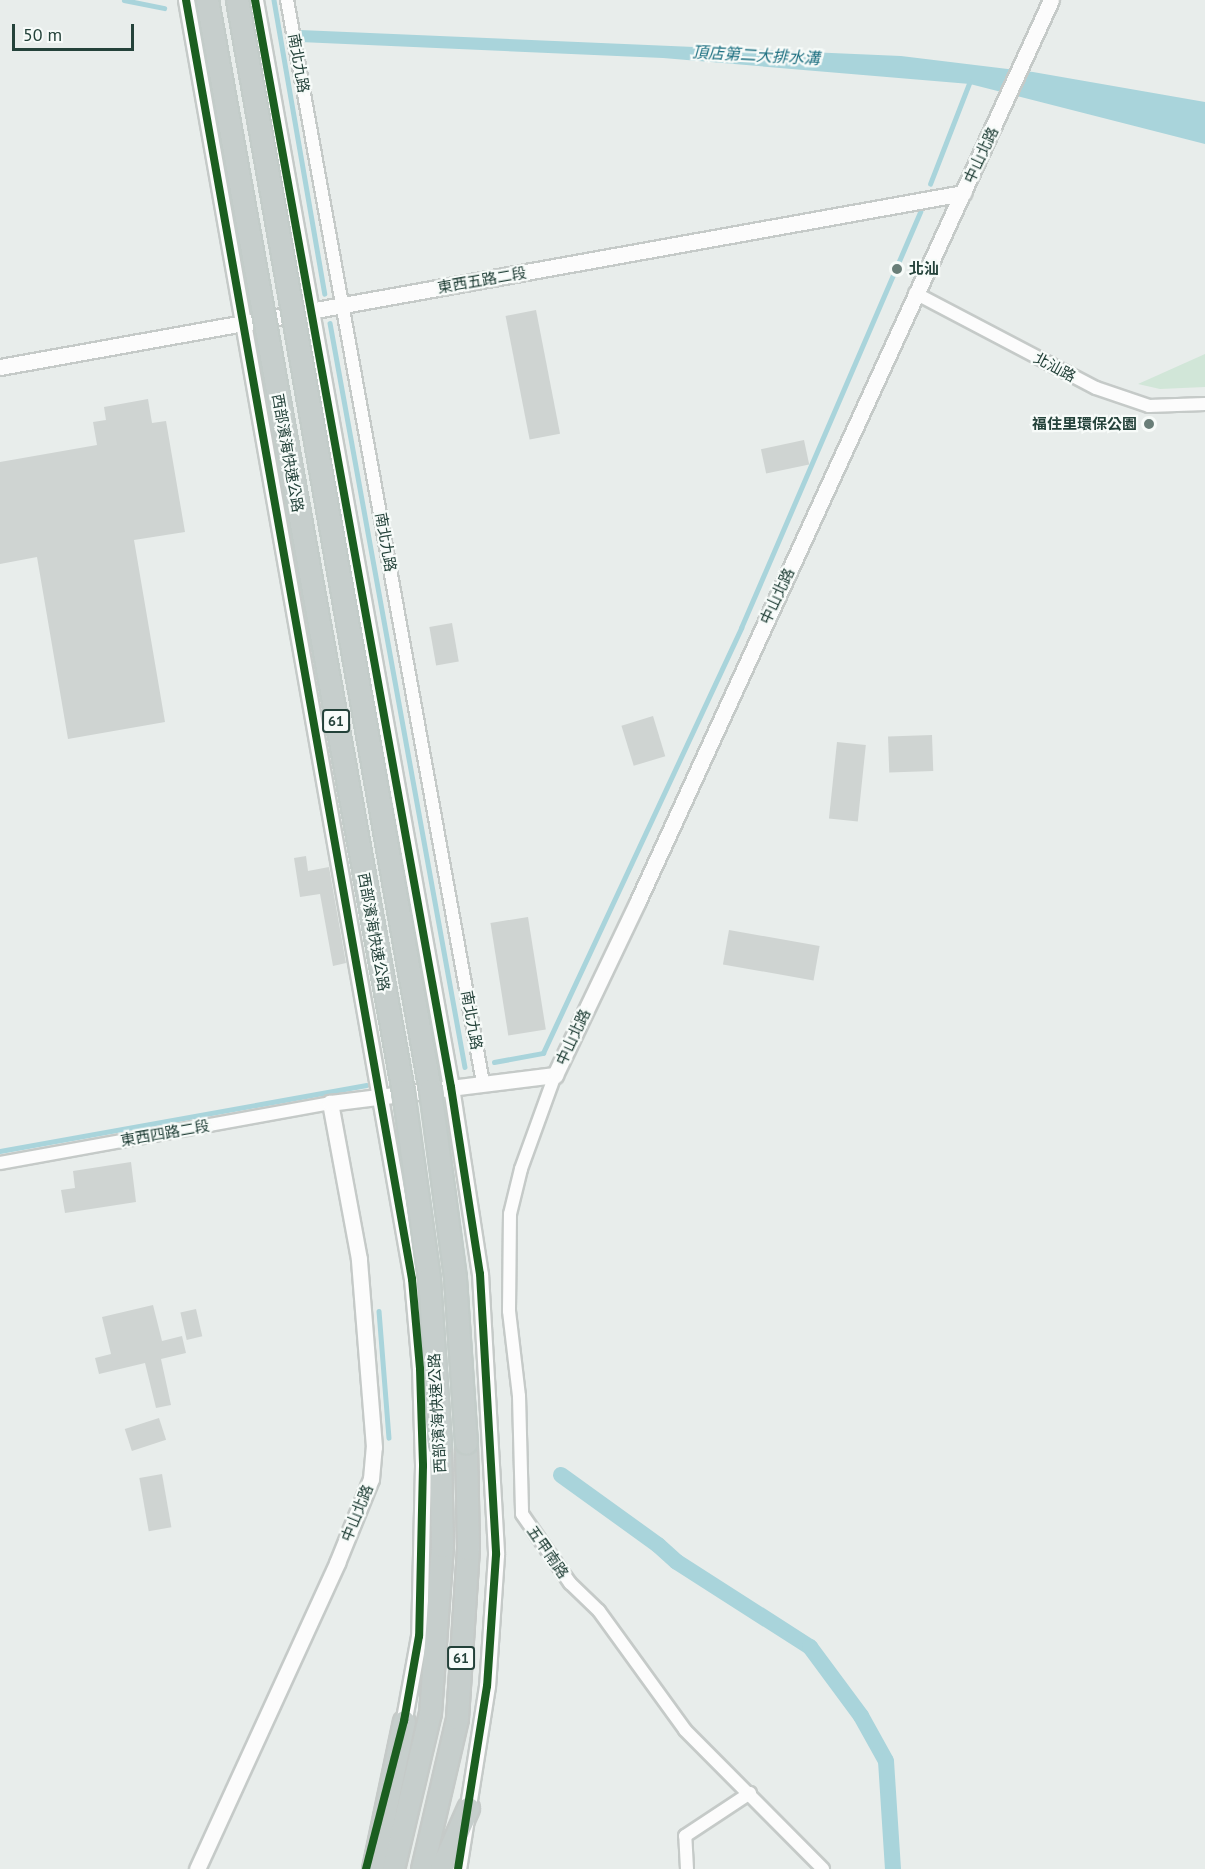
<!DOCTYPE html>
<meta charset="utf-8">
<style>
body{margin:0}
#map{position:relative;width:1205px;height:1869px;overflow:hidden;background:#e8edeb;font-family:"PT Sans","Noto Sans TC",sans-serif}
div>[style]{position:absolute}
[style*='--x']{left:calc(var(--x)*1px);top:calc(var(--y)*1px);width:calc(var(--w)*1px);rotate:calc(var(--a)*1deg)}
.green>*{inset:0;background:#d1e6d8}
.water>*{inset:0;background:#a9d4db}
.stream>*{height:4.5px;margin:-2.25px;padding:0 2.25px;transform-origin:2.25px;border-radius:2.25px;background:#a9d4db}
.canal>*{height:16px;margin:-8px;padding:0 8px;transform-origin:8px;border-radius:8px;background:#a9d4db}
.building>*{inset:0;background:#cfd4d2;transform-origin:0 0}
.roads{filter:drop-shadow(2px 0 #c5cac8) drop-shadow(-2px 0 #c5cac8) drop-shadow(0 2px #c5cac8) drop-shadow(0 -2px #c5cac8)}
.minor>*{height:12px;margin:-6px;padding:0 6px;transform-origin:6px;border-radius:6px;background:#fcfcfc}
.tertiary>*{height:15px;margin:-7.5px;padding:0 7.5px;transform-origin:7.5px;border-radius:7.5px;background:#fcfcfc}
.trunk>*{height:21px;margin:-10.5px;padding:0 10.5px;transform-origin:10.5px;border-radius:10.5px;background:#c6cecc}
.bridges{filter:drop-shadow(2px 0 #c3ccc9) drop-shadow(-2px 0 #c3ccc9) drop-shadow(0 2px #c3ccc9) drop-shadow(0 -2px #c3ccc9)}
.trunk-bridge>*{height:21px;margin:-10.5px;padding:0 10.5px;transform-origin:10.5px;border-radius:10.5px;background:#c6cecc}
.cycleway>*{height:8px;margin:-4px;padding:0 4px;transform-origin:4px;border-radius:4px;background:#1b5e20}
.dots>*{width:16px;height:16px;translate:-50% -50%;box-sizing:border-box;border:3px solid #f7fbf9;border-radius:50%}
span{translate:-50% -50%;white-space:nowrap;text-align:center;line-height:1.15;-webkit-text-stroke:4.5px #f7fbf9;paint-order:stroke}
.shield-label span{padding:2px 4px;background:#f7fbf9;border:2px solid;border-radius:4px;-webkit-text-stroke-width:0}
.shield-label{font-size:14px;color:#24423a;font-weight:700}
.street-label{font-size:15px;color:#24423a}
.poi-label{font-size:15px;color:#24423a;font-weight:700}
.left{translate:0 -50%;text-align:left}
.right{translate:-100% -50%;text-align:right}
.water-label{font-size:16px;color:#1c6f80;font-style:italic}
.scale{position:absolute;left:12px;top:24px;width:122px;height:27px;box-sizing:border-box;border:3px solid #24423a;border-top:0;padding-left:8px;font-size:18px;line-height:21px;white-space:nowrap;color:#24423a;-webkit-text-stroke:4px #f7fbf9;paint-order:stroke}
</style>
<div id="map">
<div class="green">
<div style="clip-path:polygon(1205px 354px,1205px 387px,1160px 389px,1138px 384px)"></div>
</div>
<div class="water">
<div style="clip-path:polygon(300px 30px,901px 56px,1033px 72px,1205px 102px,1205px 144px,970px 84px,663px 58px,300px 42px)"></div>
</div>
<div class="stream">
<div style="--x:124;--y:0;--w:41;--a:11.3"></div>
<div style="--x:274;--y:0;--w:298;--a:80.2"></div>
<div style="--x:930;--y:184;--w:110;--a:-68.8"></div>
<div style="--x:330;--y:323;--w:756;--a:79.72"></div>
<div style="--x:494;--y:1062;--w:50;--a:-10.4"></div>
<div style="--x:543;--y:1053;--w:469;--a:-65"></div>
<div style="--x:741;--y:628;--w:453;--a:-66.7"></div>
<div style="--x:0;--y:1151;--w:372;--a:-10.2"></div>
<div style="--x:379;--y:1311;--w:127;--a:85.5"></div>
</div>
<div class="canal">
<div style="--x:561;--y:1475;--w:120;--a:35.8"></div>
<div style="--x:658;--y:1545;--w:25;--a:42"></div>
<div style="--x:677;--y:1562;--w:158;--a:32.6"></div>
<div style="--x:810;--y:1647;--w:86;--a:53.5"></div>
<div style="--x:861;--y:1716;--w:51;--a:60.9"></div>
<div style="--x:886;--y:1761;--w:108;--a:86.3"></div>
</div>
<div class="building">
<div style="left:536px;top:310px;width:126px;height:31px;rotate:79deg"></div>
<div style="clip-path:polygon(148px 399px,152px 423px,166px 421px,185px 532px,134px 540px,165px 722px,68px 739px,37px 557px,0 564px,0 462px,97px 445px,93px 422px,106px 420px,104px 407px)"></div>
<div style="left:804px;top:440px;width:25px;height:44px;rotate:78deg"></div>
<div style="left:452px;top:623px;width:39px;height:23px;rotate:80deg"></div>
<div style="left:653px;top:716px;width:42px;height:33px;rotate:73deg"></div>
<div style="left:932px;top:735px;width:36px;height:44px;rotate:88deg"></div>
<div style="left:837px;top:742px;width:29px;height:77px;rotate:6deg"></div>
<div style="clip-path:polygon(306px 856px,308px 871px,329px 867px,346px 963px,333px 966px,320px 894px,300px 897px,294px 858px)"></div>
<div style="left:528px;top:917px;width:114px;height:38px;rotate:81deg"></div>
<div style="left:729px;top:930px;width:92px;height:35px;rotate:10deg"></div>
<div style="clip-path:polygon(131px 1162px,136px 1202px,65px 1213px,61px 1190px,75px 1188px,73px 1171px)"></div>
<div style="clip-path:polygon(153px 1305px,162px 1341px,182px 1336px,186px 1353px,161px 1359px,171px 1405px,156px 1408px,145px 1363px,99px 1374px,95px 1358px,111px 1354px,102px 1317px)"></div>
<div style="left:196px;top:1309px;width:28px;height:16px;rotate:77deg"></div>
<div style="left:159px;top:1418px;width:23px;height:36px;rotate:72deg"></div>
<div style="left:162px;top:1474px;width:54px;height:23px;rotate:80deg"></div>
</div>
<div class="roads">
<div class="minor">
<div style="--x:287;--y:0;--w:1101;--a:79.74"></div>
<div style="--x:915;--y:293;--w:204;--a:27.7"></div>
<div style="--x:1096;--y:388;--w:56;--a:18.8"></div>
<div style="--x:1149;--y:406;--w:56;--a:-2"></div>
<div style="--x:555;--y:1075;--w:100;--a:109.9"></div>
<div style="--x:521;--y:1169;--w:46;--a:103.7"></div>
<div style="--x:510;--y:1214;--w:97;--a:90.6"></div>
<div style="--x:509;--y:1311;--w:86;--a:83.3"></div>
<div style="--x:519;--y:1396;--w:118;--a:88.5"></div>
<div style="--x:522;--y:1514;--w:84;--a:55.2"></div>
<div style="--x:570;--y:1583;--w:40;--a:44"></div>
<div style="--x:599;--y:1611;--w:147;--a:54.1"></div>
<div style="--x:685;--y:1730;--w:196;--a:45.2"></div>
<div style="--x:0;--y:1163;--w:335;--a:-10.3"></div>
<div style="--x:687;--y:1869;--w:33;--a:-93"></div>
<div style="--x:685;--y:1836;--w:78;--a:-33.5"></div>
</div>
<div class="tertiary">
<div style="--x:186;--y:0;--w:1299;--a:79.98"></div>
<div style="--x:412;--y:1279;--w:90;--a:84.9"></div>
<div style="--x:420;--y:1369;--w:97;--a:88.2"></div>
<div style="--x:423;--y:1466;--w:170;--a:91.3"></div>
<div style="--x:419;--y:1636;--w:96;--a:100.3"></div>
<div style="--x:255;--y:0;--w:1105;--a:79.78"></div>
<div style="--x:451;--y:1087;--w:189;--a:81.2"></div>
<div style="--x:480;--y:1274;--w:281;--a:86.7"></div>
<div style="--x:496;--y:1555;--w:131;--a:93.9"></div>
<div style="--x:487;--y:1686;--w:185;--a:99"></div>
<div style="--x:0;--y:367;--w:979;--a:-10.24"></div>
<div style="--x:197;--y:1869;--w:337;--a:-65.4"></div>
<div style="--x:337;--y:1563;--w:91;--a:-68"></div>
<div style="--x:371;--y:1479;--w:32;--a:-85"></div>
<div style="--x:374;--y:1447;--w:189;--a:-94.6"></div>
<div style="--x:359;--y:1259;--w:159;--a:-100.5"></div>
<div style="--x:330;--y:1103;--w:227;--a:-7.1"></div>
<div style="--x:555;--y:1075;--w:191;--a:-64.5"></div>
<div style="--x:637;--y:903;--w:993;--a:-65.37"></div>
</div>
<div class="trunk">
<div style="--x:373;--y:1869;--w:151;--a:-78.2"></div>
<div style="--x:393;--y:1869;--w:160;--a:-76.7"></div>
<div style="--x:430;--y:1713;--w:167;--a:-85.9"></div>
<div style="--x:442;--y:1546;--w:102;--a:-91.1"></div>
<div style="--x:422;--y:1869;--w:155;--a:-76.9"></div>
<div style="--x:457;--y:1718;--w:169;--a:-86.3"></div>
<div style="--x:468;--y:1549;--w:106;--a:-91.1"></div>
<div style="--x:441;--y:1869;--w:67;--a:-66.1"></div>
</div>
</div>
<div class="bridges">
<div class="trunk-bridge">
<div style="--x:207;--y:0;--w:1108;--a:79.82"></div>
<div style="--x:403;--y:1091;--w:189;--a:82.1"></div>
<div style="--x:429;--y:1278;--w:166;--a:86.2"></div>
<div style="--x:237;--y:0;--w:1107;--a:79.96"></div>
<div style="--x:430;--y:1090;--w:190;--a:82.4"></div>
<div style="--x:455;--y:1278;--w:165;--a:86.2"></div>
</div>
</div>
<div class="cycleway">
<div style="--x:186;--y:0;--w:1299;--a:79.98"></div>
<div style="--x:412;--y:1279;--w:90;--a:84.9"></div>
<div style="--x:420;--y:1369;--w:97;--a:88.2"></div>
<div style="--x:423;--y:1466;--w:170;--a:91.3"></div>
<div style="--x:419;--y:1636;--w:86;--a:100"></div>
<div style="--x:404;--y:1721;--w:153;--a:104.4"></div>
<div style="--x:255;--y:0;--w:1105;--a:79.78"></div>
<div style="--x:451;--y:1087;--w:189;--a:81.2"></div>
<div style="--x:480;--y:1274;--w:281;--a:86.7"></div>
<div style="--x:496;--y:1555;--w:131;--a:93.9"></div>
<div style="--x:487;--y:1686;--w:185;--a:99"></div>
</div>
<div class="dots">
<div style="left:897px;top:269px;background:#697e78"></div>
<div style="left:1149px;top:424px;background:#697e78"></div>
</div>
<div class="shield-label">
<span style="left:336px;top:721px">61</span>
<span style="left:461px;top:1658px">61</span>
</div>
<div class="street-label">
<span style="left:299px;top:63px;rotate:80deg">南北九路</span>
<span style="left:981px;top:155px;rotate:-65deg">中山北路</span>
<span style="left:482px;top:280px;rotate:-10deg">東西五路二段</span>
<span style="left:1055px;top:367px;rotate:28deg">北汕路</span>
<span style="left:288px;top:453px;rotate:80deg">西部濱海快速公路</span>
<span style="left:386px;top:542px;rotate:80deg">南北九路</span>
<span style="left:777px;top:596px;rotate:-65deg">中山北路</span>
<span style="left:374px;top:932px;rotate:80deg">西部濱海快速公路</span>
<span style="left:472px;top:1020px;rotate:80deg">南北九路</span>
<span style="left:573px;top:1037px;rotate:-65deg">中山北路</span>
<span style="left:165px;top:1133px;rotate:-10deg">東西四路二段</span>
<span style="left:437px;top:1413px;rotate:-93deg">西部濱海快速公路</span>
<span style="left:357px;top:1513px;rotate:-68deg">中山北路</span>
<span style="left:548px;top:1552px;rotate:55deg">五甲南路</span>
</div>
<div class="poi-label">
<span class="left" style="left:909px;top:269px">北汕</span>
<span class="right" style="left:1137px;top:424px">福住里環保公園</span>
</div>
<div class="water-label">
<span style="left:756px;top:55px;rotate:3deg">頂店第二大排水溝</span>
</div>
<div class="scale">50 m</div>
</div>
